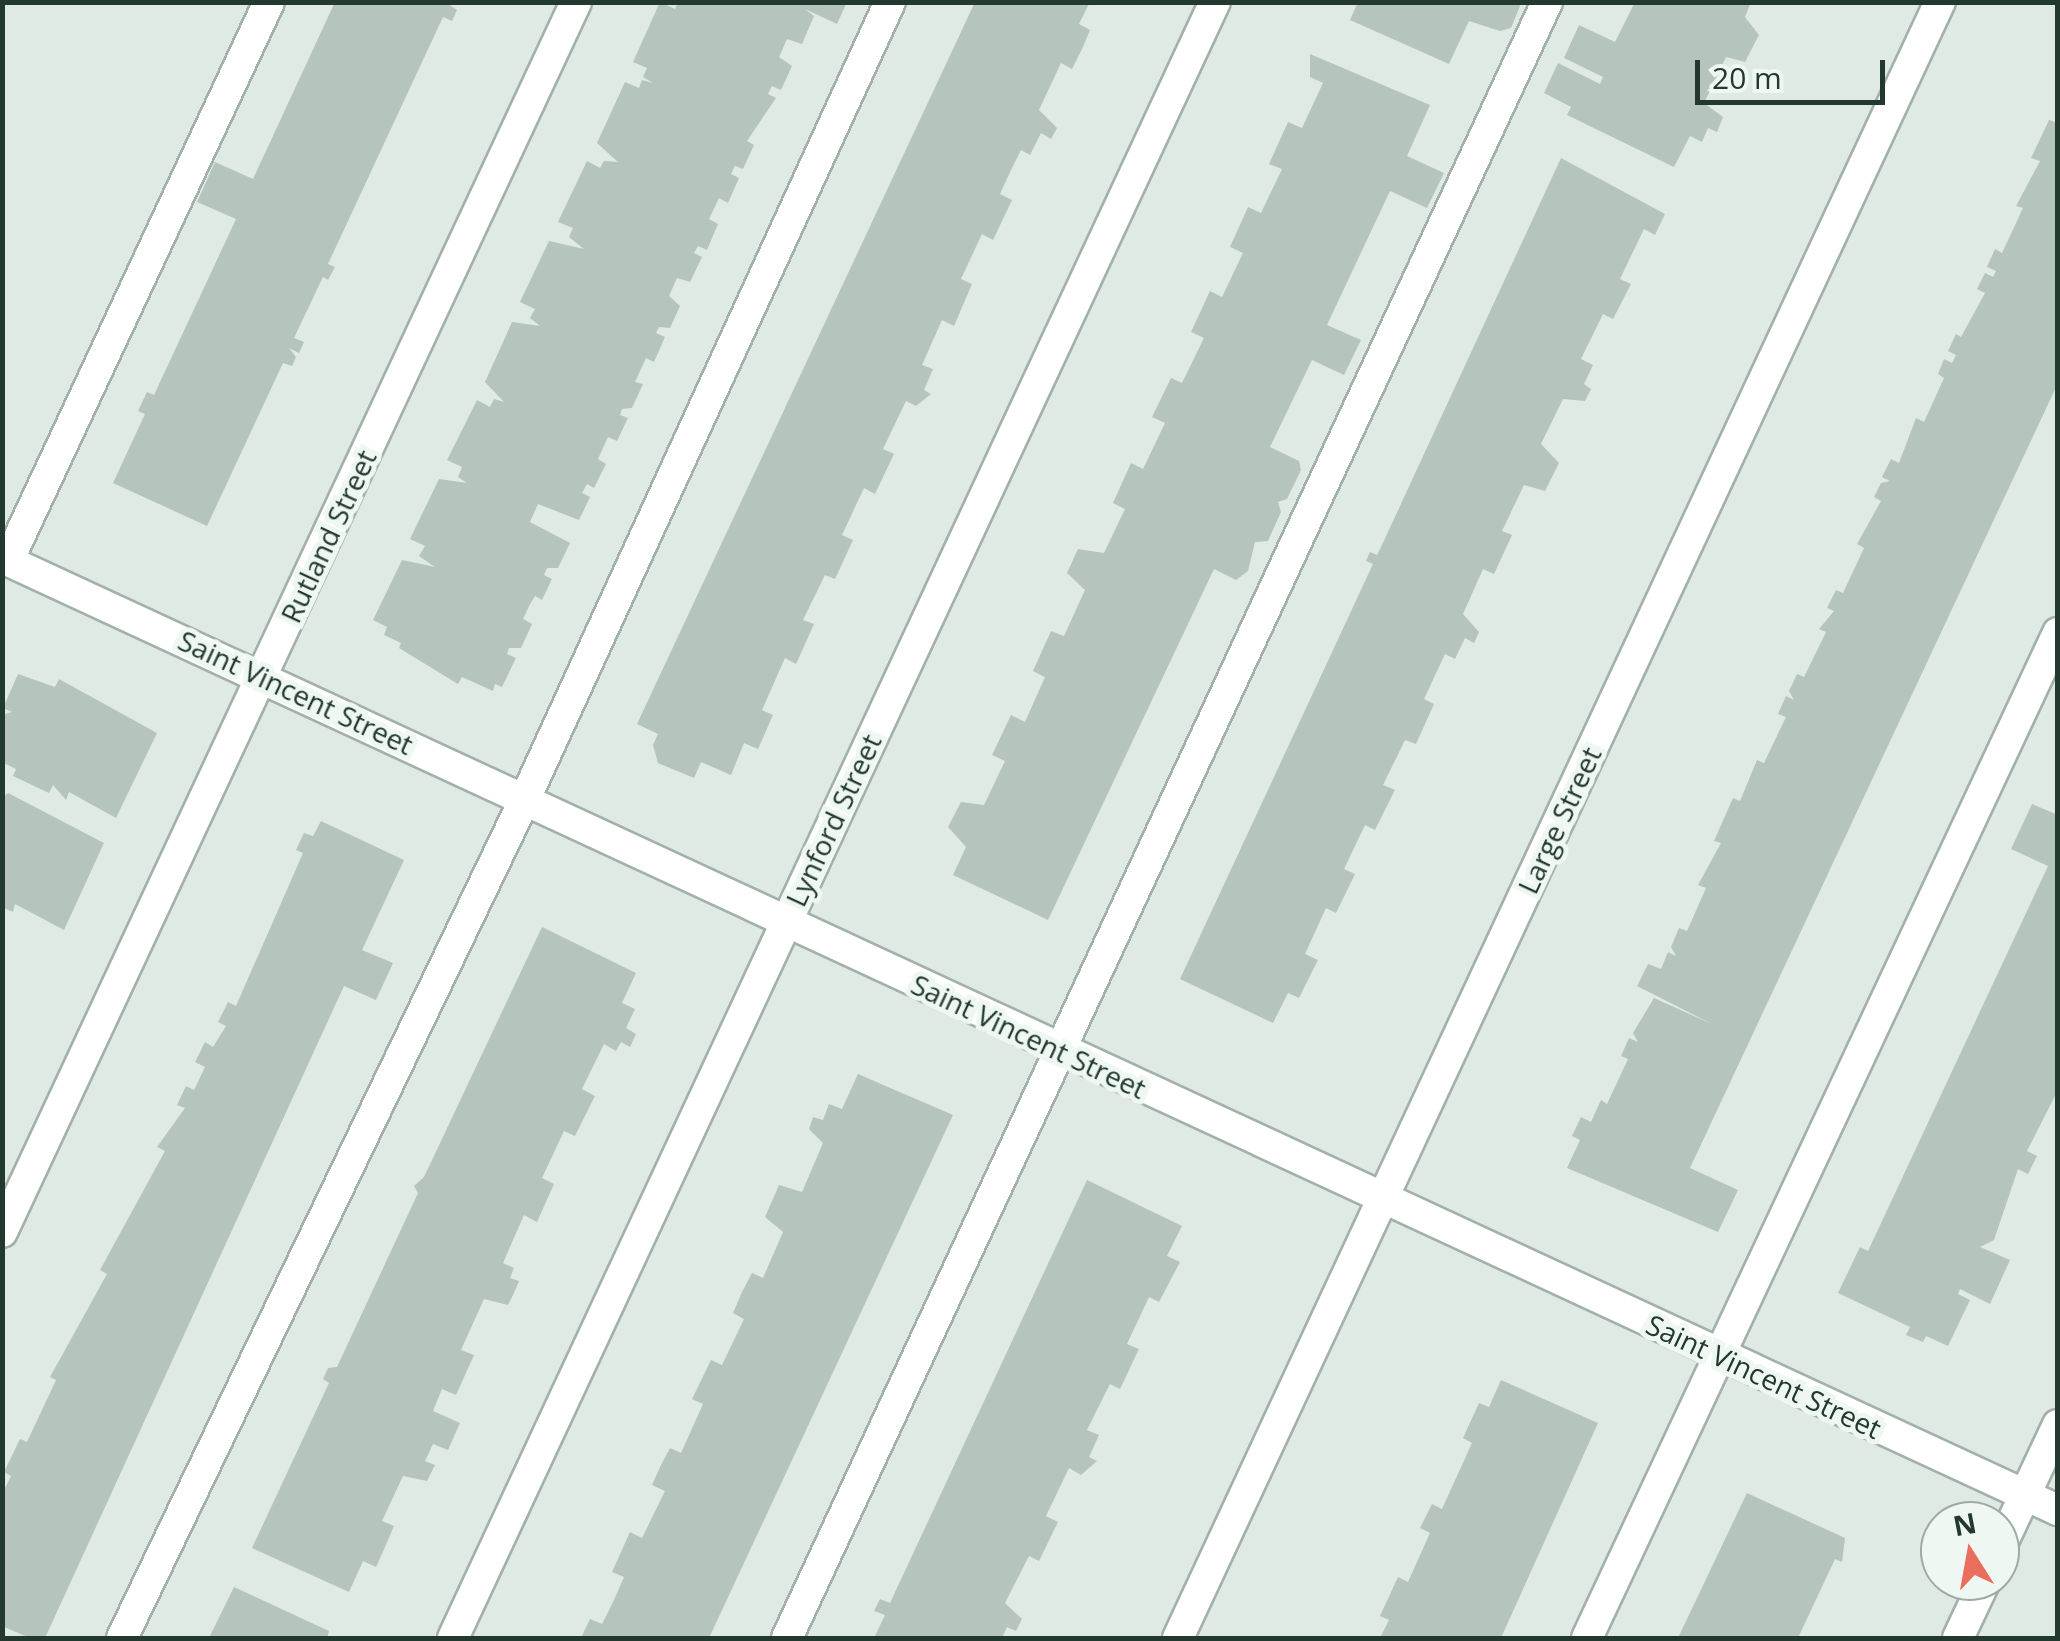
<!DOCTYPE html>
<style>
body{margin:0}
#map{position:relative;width:2060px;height:1641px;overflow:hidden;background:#dfeae4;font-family:"Open Sans",sans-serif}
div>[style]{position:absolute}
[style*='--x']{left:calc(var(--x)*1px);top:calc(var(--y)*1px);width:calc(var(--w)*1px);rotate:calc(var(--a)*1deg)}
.building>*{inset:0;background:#b5c4bc}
.roads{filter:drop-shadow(2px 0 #a2b1aa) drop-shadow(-2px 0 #a2b1aa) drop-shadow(0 2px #a2b1aa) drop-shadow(0 -2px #a2b1aa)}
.lane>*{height:30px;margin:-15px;padding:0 15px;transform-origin:15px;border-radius:15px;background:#fff}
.street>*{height:30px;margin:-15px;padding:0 15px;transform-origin:15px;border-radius:15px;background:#fff}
.secondary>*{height:30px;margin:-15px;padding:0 15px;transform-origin:15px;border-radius:15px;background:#fff}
span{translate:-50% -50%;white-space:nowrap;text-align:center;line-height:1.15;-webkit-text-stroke:10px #eff7f2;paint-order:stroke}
.street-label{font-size:28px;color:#21392f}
.frame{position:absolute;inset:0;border:5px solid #21392f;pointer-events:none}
.north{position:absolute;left:1920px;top:1501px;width:100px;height:100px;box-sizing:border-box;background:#eff7f2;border:2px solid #9daba4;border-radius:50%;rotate:349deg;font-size:28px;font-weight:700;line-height:40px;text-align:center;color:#21392f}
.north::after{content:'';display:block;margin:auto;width:35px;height:45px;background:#ea6d5d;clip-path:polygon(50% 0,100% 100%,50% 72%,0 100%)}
.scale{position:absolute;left:1695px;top:60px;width:190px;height:45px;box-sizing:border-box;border:5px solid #21392f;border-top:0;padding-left:12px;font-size:30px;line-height:35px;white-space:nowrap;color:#21392f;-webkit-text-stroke:8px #eff7f2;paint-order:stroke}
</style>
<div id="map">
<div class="building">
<div style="clip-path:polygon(335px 2px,445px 2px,457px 10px,452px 21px,443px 17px,328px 264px,335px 267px,328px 280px,323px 277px,294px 338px,304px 342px,299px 353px,289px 348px,296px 357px,292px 366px,283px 363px,207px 526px,113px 483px,145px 414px,138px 411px,147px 392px,154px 395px,236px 219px,197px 202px,215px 162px,253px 179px)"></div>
<div style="clip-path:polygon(660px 2px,675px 9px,678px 2px,847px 2px,837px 24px,805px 9px,814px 16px,802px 44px,787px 39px,779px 57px,792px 66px,781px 90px,772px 86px,768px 94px,776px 98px,747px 141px,754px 145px,743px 169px,735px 166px,731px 174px,739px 178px,728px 203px,719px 198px,709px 219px,718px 224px,707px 250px,698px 246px,694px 253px,702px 257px,690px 282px,677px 278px,669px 296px,680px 306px,670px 328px,659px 327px,656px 333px,665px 337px,654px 362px,646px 358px,641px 369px,635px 382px,643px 384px,632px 408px,622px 409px,620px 415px,628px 418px,617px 441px,608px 437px,598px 459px,606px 464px,594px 488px,587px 484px,582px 493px,590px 497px,579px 520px,538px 504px,530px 522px,570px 543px,558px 568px,547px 568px,544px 575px,552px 579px,542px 600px,535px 596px,529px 606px,523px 619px,532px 624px,521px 648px,509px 648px,507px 654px,516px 658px,502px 687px,495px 684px,493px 691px,462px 677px,458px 684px,399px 648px,401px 643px,384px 635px,387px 627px,373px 620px,402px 560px,435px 567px,419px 556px,425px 546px,410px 539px,439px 479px,467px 483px,458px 477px,462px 467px,447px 460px,477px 400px,490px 407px,494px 399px,504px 402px,485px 382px,512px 322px,540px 326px,530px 318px,535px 309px,520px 302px,549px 241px,584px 249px,569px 237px,573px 228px,558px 222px,587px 161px,600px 168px,604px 161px,618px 162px,597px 143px,625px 82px,639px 88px,642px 80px,653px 83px,643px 77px,647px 68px,633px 62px)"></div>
<div style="clip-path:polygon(975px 2px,1090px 2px,1079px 24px,1090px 30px,1082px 49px,1072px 69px,1061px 63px,1039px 110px,1057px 128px,1051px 139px,1041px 133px,1030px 155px,1021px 150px,1011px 170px,1000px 194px,1012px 200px,993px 240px,982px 234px,961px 279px,972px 284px,954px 326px,942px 320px,922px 365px,933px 369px,924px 390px,931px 394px,916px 406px,906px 401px,883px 449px,894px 454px,875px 494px,864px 488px,842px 535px,853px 540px,835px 579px,825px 575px,803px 620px,814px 624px,796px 664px,785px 658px,762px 710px,773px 715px,758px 749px,744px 743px,731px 775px,701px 762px,694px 778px,658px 763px,653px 745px,658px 734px,637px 724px)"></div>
<div style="clip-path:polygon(1358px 2px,1519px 2px,1520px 6px,1511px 28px,1500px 31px,1469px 21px,1449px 64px,1350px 20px)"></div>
<div style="clip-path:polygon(1635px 2px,1751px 2px,1745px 17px,1759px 35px,1745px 62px,1726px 57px,1704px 103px,1723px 117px,1717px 132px,1708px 128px,1702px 142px,1690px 136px,1674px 167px,1567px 115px,1571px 107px,1544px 93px,1558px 63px,1600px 84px,1603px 77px,1564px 58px,1579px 25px,1615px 42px)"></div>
<div style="clip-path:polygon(1310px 54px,1430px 105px,1407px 156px,1444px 173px,1427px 208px,1390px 191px,1327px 325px,1361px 340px,1344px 375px,1312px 360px,1270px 447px,1299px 461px,1301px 470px,1287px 499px,1278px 502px,1281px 512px,1268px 541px,1255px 542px,1248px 571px,1236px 580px,1214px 569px,1048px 920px,953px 875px,966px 847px,948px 827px,961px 802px,984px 805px,1005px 761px,992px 755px,1011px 715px,1025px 722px,1045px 677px,1033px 671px,1051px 631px,1064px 636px,1085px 590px,1067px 573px,1078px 549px,1104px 553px,1125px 509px,1113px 503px,1131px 463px,1143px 469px,1165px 423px,1152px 417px,1171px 378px,1182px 383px,1204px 338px,1191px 332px,1210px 291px,1222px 297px,1243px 253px,1230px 247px,1248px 207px,1261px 213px,1282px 169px,1269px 164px,1288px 122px,1302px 128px,1323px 83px,1310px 77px)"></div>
<div style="clip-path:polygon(2049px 120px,2058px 123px,2058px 383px,1690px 1168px,1738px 1190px,1718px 1232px,1567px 1168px,1580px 1140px,1572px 1136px,1581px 1117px,1591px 1122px,1601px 1100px,1607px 1104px,1628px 1059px,1621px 1056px,1629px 1038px,1638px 1042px,1633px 1033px,1654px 998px,1714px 1025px,1637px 986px,1648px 964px,1661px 969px,1668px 952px,1676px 956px,1671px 947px,1679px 928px,1687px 931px,1706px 888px,1698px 885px,1721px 843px,1714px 841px,1733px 798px,1740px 801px,1757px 760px,1764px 763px,1786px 717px,1778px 714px,1786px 696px,1794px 700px,1789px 691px,1797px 674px,1804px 677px,1826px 632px,1819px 629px,1834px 611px,1827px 608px,1836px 590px,1843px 593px,1864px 548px,1857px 544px,1881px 501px,1874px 497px,1881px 483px,1890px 481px,1882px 477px,1891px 459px,1899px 463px,1916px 418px,1924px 422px,1944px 378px,1938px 374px,1944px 359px,1952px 363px,1956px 355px,1948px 351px,1956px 334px,1961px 337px,1985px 293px,1977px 289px,1985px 273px,1993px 277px,1996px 271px,1987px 267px,1995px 249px,2002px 253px,2023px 208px,2016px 206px,2040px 161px,2031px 158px)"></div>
<div style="clip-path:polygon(1561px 158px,1665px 214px,1655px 235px,1644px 229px,1620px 279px,1631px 284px,1613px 319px,1603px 314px,1581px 359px,1593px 365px,1584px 384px,1591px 389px,1585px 401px,1563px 399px,1541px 444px,1559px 463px,1545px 491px,1524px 485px,1502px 531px,1512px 535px,1494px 574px,1483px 569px,1463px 614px,1479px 632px,1474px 643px,1465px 638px,1455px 659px,1445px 654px,1424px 699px,1434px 704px,1416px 744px,1405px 740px,1383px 785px,1395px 790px,1375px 830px,1365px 825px,1344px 869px,1355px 874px,1336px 913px,1326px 908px,1305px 954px,1318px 960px,1299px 998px,1288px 993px,1273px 1023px,1180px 979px,1373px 564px,1366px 561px,1370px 552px,1377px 555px,1381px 547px)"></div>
<div style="clip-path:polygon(18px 674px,55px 687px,59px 679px,157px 733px,116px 818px,69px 792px,66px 800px,53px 785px,49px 793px,13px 776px,16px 769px,2px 762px,2px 715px,12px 712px,3px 708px)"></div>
<div style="clip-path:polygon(8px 793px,104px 843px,64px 930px,15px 904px,13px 912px,4px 908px,2px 798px)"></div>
<div style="clip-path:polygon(2032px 804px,2058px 815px,2058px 1090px,2027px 1151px,2037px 1156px,2028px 1174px,2018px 1169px,1994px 1240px,1980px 1247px,2010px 1260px,1990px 1304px,1960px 1289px,1958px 1294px,1970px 1300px,1948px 1346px,1926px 1336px,1923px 1342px,1906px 1335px,1910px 1327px,1838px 1293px,1860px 1247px,1868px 1251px,2048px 866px,2011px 849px)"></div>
<div style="clip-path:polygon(321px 821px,404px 860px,362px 950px,393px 963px,376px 1000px,344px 986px,45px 1638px,30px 1638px,2px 1626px,2px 1494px,11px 1476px,4px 1472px,20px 1439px,27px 1442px,56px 1380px,50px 1377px,107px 1274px,100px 1270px,165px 1151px,157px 1147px,185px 1108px,177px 1105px,186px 1086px,194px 1090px,205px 1067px,195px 1062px,205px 1042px,213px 1047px,226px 1026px,218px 1022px,228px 1002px,236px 1006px,303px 853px,296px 850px,304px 833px,313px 836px)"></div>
<div style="clip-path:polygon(542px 927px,636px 973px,622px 1003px,635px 1009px,626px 1028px,636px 1034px,630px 1047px,621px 1042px,616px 1051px,604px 1044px,582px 1089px,595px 1096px,575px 1136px,564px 1131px,542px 1178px,554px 1184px,537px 1222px,524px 1215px,503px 1263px,514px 1268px,510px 1278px,519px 1281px,514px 1293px,508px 1305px,484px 1299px,461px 1350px,474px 1355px,456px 1395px,442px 1389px,433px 1411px,460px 1423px,448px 1450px,433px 1444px,425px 1461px,435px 1465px,427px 1481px,403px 1476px,382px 1521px,394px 1526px,385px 1547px,376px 1567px,363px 1561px,349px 1592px,252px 1548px,329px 1383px,323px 1379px,328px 1368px,337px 1367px,418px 1193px,414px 1186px,424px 1177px)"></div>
<div style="clip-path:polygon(858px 1074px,953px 1115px,709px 1638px,581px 1638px,590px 1619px,602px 1624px,614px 1600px,624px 1577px,612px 1572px,630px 1532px,642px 1538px,665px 1491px,652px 1485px,661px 1465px,670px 1448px,681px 1453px,703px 1404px,692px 1399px,711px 1360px,722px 1365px,744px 1319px,733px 1313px,742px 1292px,752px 1273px,763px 1278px,783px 1232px,765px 1217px,779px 1185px,802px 1192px,823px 1143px,809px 1129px,813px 1117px,823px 1120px,829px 1104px,842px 1109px)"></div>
<div style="clip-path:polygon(1087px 1180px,1182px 1226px,1167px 1256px,1180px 1262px,1159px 1302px,1149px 1297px,1127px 1344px,1139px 1349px,1120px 1389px,1110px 1384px,1087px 1430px,1099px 1435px,1089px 1457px,1097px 1461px,1081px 1475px,1069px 1468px,1046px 1516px,1058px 1522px,1039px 1561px,1029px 1556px,1005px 1603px,1022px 1619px,1016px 1631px,1007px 1627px,1002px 1638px,874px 1638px,885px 1615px,874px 1611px,880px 1599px,890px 1603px)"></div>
<div style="clip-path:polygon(1501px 1380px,1598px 1423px,1501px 1638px,1380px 1638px,1389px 1620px,1380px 1616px,1398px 1577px,1408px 1582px,1430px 1533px,1420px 1528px,1432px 1504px,1442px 1509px,1472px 1443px,1463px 1438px,1479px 1403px,1489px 1407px)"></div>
<div style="clip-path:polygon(1747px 1493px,1845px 1538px,1842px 1562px,1835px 1559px,1798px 1638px,1678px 1638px)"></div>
<div style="clip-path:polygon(234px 1587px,329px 1631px,327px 1638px,209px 1638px)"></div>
</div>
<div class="roads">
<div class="lane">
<div style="--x:8;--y:561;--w:617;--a:-64.97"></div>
<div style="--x:122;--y:1638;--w:929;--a:-64.35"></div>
<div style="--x:524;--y:801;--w:879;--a:-65.39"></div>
<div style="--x:787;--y:1638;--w:1804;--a:-65.08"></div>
<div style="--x:1587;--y:1638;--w:1110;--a:-64.89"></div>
</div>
<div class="street">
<div style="--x:2;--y:558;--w:2266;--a:24.85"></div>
<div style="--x:2;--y:1232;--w:1357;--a:-64.98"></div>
<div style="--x:2000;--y:1548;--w:136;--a:-64.8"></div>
<div style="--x:453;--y:1638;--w:1805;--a:-65.03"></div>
<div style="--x:1958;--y:1638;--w:63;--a:-64.7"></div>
</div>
<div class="secondary">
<div style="--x:1178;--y:1638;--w:1805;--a:-65.03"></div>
</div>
</div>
<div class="street-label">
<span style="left:328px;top:536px;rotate:-65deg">Rutland Street</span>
<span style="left:296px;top:692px;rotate:25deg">Saint Vincent Street</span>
<span style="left:833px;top:820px;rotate:-65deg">Lynford Street</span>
<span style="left:1559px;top:820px;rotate:-65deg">Large Street</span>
<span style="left:1029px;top:1036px;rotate:25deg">Saint Vincent Street</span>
<span style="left:1764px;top:1376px;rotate:25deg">Saint Vincent Street</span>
</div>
<div class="frame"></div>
<div class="north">N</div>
<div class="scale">20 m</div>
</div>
